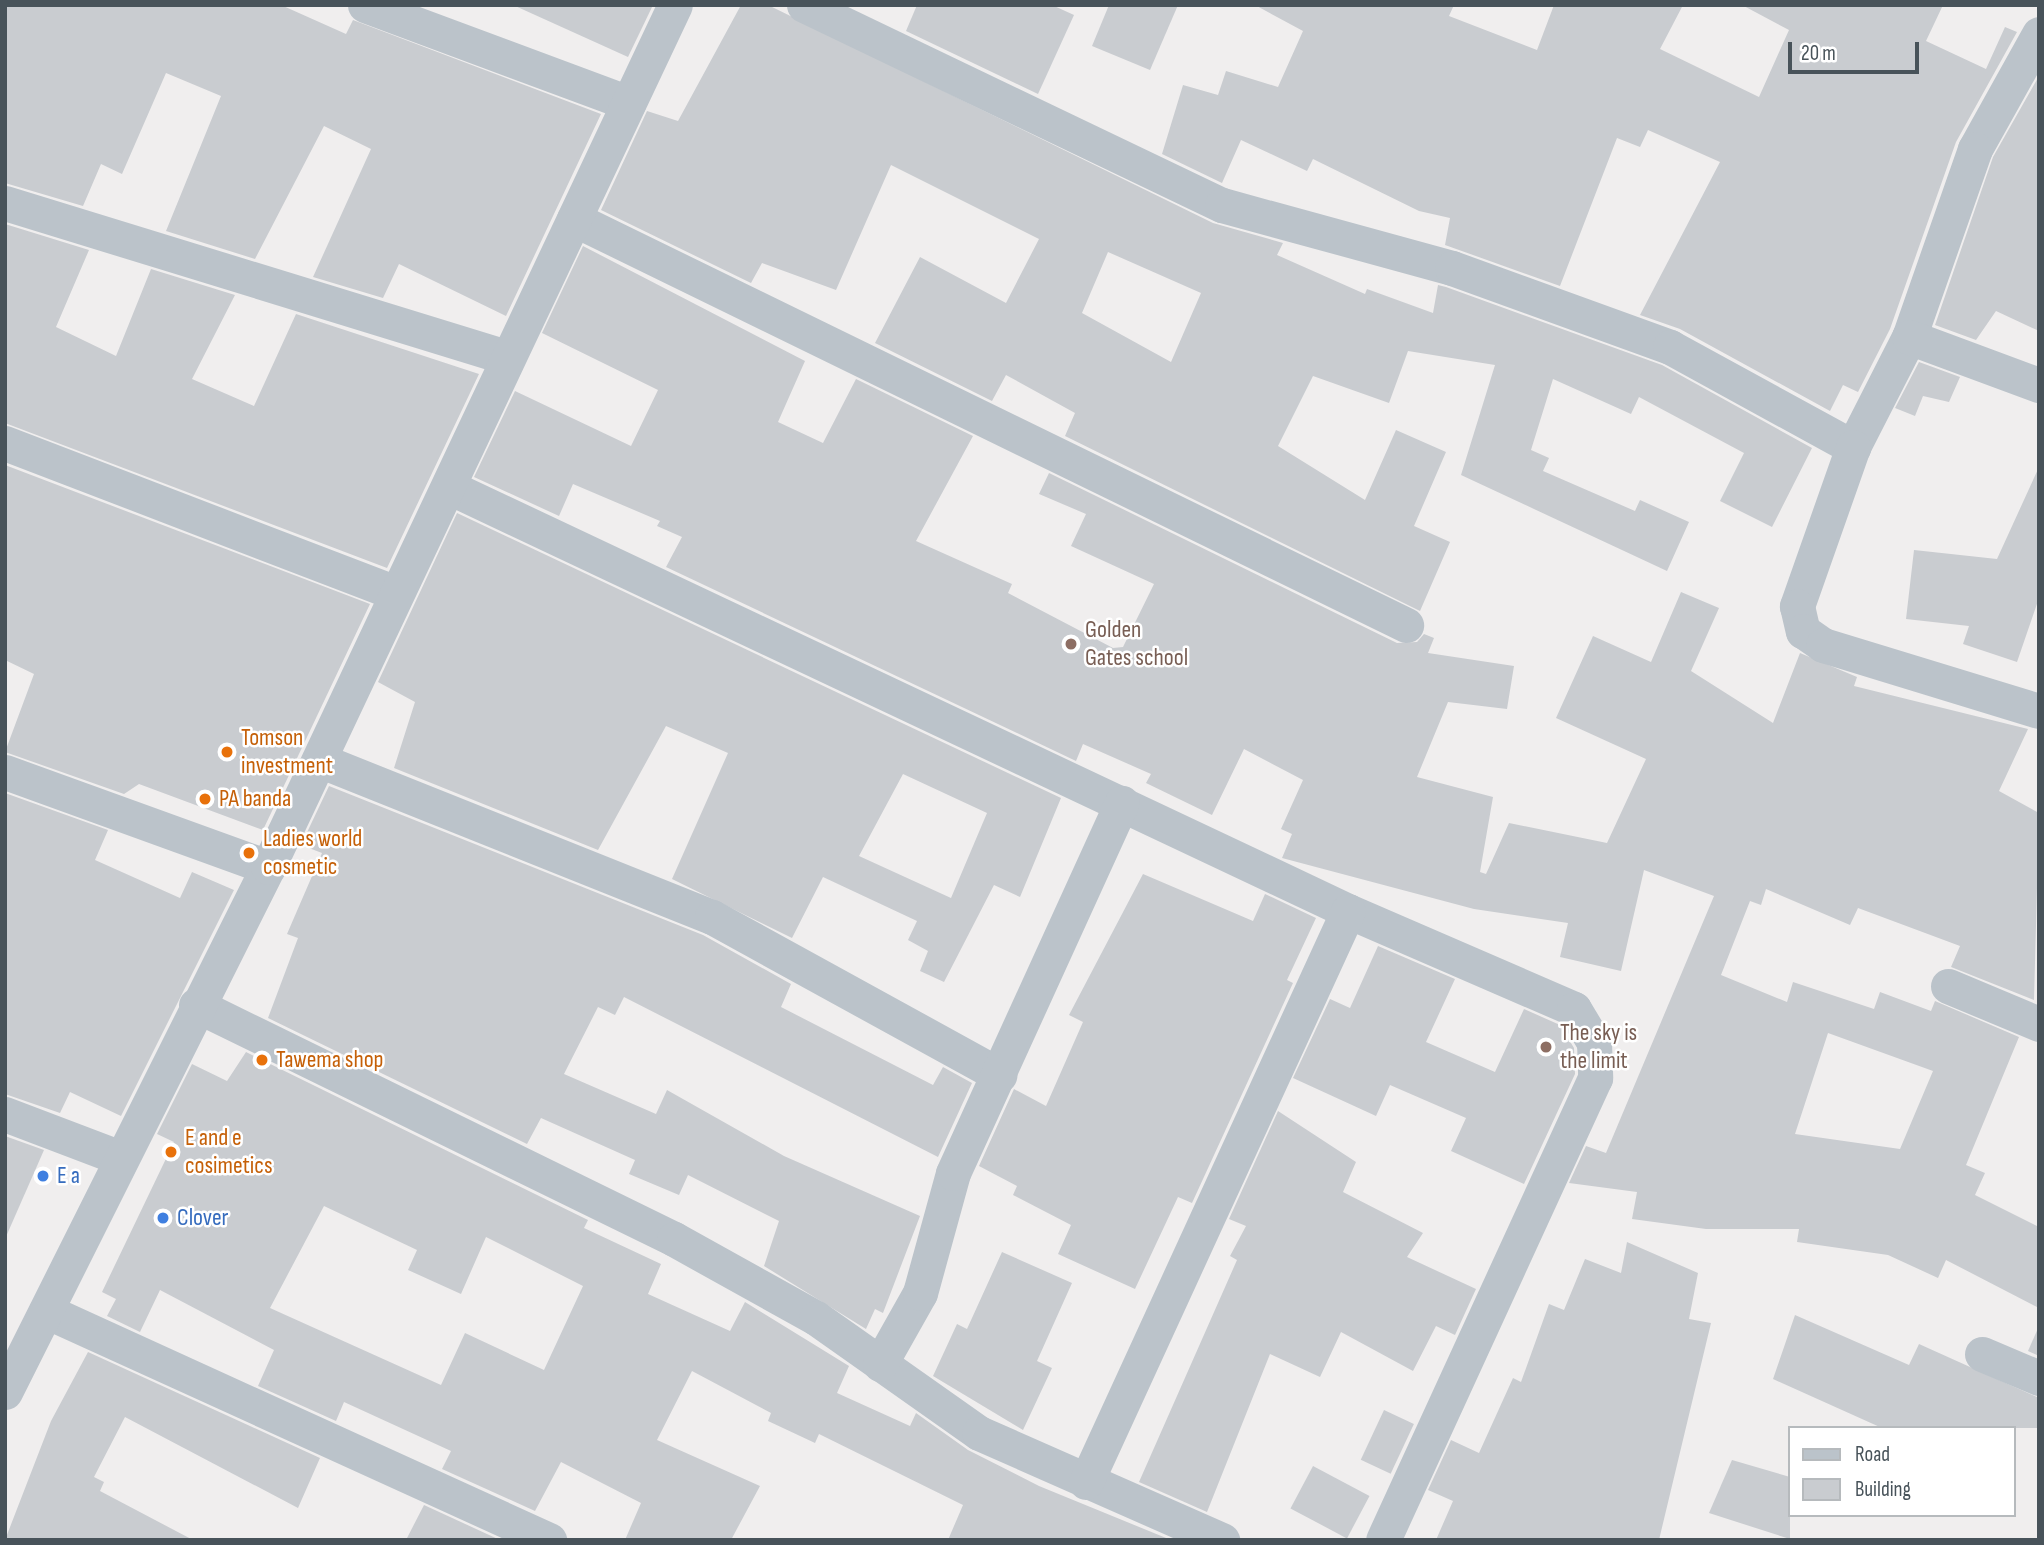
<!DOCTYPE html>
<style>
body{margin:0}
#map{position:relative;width:2044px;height:1545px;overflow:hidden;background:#f0eeee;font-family:"Sofia Sans Condensed",sans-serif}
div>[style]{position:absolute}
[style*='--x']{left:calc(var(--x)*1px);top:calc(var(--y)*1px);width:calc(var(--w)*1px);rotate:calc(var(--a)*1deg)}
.building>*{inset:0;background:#c9ccd0;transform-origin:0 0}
.street>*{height:35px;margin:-17.5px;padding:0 17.5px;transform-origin:17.5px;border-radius:17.5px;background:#bbc3ca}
.dots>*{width:19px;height:19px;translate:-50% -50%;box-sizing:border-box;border:4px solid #fff;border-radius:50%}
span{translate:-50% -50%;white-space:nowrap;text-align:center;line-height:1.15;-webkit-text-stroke:5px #fff;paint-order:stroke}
.education-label{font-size:24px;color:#785e54}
.left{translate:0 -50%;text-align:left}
.food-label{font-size:24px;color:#c56008}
.shop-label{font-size:24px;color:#366cbe}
.frame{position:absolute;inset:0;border:7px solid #48535a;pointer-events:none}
.legend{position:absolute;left:1788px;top:1426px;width:228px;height:91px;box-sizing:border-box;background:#fff;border:2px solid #b6babd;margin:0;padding:9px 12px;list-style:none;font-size:21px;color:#48535a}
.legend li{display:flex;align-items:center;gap:14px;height:35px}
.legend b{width:35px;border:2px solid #b6babd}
.scale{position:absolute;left:1788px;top:42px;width:131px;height:32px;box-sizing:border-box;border:4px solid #48535a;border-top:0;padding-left:9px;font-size:21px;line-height:24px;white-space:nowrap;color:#48535a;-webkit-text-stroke:5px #fff;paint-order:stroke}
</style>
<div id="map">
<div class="building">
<div style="clip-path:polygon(5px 5px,281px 5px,346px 34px,353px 20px,601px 114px,506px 316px,399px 264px,383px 298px,313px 277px,371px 149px,324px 126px,255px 259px,166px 231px,221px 96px,166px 73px,122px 174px,101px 164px,83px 206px,5px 183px)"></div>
<div style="clip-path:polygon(513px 5px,653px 5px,628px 57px)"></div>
<div style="clip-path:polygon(evenodd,741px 5px,768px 5px,1213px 223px,1283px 243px,1277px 255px,1365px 294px,1367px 289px,1433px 313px,1438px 285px,1446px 287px,1662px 365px,1812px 448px,1772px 527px,1720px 501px,1744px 453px,1639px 397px,1631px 414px,1553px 379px,1531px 450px,1549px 458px,1543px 471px,1635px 511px,1640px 500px,1689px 522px,1667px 571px,1461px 475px,1495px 365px,1408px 351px,1389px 403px,1313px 376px,1278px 446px,1365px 500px,1396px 430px,1446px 452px,1414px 526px,1450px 542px,1420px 611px,1065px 436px,1075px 413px,1006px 375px,992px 401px,875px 343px,920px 257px,1006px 303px,1039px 239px,891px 165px,836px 290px,762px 263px,751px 283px,601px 210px,647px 111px,678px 121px,741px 5px,1108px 252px,1201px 293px,1171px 362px,1082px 313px,1108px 252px)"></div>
<div style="clip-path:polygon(917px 5px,1052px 5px,1074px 15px,1038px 94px,906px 31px)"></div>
<div style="clip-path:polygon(1109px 5px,1178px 5px,1150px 70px,1092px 46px)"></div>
<div style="clip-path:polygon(1255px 5px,1454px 5px,1449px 16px,1537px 50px,1554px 5px,1683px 5px,1660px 49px,1759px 97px,1789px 30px,1742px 5px,1943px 5px,1926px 41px,1986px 69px,2005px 27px,2017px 32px,1956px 142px,1890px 329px,1858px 392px,1843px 385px,1830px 411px,1680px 329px,1640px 315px,1720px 162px,1648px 130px,1640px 147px,1617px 138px,1560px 286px,1445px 245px,1450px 218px,1419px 211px,1313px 159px,1307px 171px,1241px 140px,1222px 183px,1162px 154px,1183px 85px,1218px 95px,1226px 71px,1278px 87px,1303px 31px)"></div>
<div style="clip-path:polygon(2039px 76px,2039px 331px,1996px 311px,1976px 340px,1935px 325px,1993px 157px)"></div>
<div style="clip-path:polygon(5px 224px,89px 250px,56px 327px,116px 356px,151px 269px,235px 295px,192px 379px,254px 406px,296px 314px,479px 374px,387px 568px,5px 423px)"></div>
<div style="clip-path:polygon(evenodd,583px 246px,805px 361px,778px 422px,823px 443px,856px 379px,973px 436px,916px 541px,1012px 584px,1008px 593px,1113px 648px,1123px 647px,1154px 584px,1071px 546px,1086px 514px,1039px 494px,1049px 473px,1397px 643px,1417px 642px,1424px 634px,1434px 638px,1428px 653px,1514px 666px,1507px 709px,1448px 702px,1417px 777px,1493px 797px,1480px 872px,1486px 874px,1509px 823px,1607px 843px,1646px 759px,1556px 718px,1593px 636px,1651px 662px,1681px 592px,1719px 608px,1691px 671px,1773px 723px,1800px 653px,1857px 677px,1854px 686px,2028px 729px,1999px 791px,2039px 813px,2034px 1000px,1951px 967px,1960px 946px,1858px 908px,1850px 925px,1766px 889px,1761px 905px,1750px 901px,1721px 975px,1787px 1002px,1793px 982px,1874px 1009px,1880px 992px,1931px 1011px,1935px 1001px,2019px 1037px,1966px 1165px,1985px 1173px,1975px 1195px,2039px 1227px,2039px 1308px,1946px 1260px,1938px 1278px,1888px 1255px,1797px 1242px,1799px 1229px,1706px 1229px,1632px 1219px,1637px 1192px,1569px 1183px,1586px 1146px,1606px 1153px,1714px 896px,1644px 870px,1621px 971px,1560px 957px,1568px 923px,1474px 909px,1282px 858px,1292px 834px,1281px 829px,1303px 780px,1244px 749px,1212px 815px,1146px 783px,1151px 774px,1083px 744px,1076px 761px,666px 567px,682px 537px,657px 526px,660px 521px,573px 484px,559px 516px,474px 477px,515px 391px,631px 446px,658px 390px,542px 333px,583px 246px,1828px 1033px,1933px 1071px,1900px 1149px,1795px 1134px,1828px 1033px)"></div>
<div style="clip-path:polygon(1919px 362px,1960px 377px,1949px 402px,1923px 396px,1915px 416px,1895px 408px)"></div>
<div style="clip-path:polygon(5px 465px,370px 604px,263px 830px,139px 784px,124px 794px,5px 752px,34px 674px,5px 660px)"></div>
<div style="clip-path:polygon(2039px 467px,2039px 598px,2017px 662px,1963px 644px,1969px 626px,1906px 619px,1914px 550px,1997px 559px)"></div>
<div style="clip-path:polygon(evenodd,457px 513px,1061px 798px,1020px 897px,994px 885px,944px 982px,920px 971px,928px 951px,908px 940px,917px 921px,823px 877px,792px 938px,672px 879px,728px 753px,666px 726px,598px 850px,394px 768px,415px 702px,378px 682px,457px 513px,903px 774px,987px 813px,951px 898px,859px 856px,903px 774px)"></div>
<div style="clip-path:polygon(329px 786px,703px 935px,791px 984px,781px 1007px,933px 1085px,943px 1067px,972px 1083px,938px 1157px,624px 997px,615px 1015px,598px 1007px,564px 1074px,656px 1114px,667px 1090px,784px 1156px,920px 1216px,883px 1313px,875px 1309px,866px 1329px,764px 1266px,779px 1221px,688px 1175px,679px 1195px,629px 1174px,635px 1160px,541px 1118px,527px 1144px,268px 1018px,298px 938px,287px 934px,322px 853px,301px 845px)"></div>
<div style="clip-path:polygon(5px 793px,108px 830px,95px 860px,180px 898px,192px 872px,234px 890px,121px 1116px,70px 1092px,60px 1113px,5px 1094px)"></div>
<div style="clip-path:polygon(1143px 874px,1253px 921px,1265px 894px,1316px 918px,1287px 980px,1293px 983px,1192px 1203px,1178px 1197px,1135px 1289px,1058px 1254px,1071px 1225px,1013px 1195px,1017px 1186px,979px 1166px,1014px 1089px,1046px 1106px,1083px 1022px,1069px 1015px)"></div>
<div style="clip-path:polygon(1378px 946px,1455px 979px,1426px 1042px,1495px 1072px,1524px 1009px,1560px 1025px,1574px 1048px,1575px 1074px,1524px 1184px,1451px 1151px,1466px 1118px,1390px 1085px,1376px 1116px,1293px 1078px,1330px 999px,1350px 1008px)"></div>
<div style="clip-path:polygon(evenodd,246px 1052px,588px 1220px,584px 1228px,661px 1264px,648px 1294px,730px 1331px,745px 1302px,849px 1366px,837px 1393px,910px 1426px,916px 1413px,968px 1450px,1039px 1486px,1171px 1540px,948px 1540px,963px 1505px,819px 1434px,815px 1443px,768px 1421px,771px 1413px,692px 1371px,657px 1440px,760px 1486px,731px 1540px,625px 1540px,641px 1503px,561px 1462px,535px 1511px,442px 1469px,451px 1451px,344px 1402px,336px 1421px,258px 1386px,274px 1350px,160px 1290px,140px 1332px,107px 1316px,116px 1299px,102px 1292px,174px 1142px,157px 1134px,192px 1064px,227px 1081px,246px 1052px,324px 1206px,417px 1250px,408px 1270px,461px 1294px,486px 1237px,583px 1286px,544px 1370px,465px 1333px,441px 1385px,270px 1308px,324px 1206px)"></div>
<div style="clip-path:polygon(1278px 1111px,1356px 1162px,1343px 1192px,1423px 1233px,1407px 1257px,1476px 1289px,1455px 1335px,1436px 1326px,1413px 1371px,1341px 1332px,1320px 1377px,1270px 1354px,1207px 1512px,1139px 1482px,1237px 1260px,1230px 1256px,1246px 1226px,1229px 1219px)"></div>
<div style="clip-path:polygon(5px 1136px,44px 1150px,5px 1239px)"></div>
<div style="clip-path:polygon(1627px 1242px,1698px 1273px,1689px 1319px,1711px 1323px,1659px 1540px,1436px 1540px,1453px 1501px,1428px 1490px,1451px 1440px,1479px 1453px,1513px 1378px,1521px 1382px,1549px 1304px,1564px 1310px,1585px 1259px,1621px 1273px)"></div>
<div style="clip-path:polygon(1002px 1252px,1072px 1283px,1037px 1361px,1052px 1368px,1023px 1430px,933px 1376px,957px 1324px,967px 1329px)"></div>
<div style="clip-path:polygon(1795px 1315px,1909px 1365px,1919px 1344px,2039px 1398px,2039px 1428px,1882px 1428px,1773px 1379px)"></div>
<div style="clip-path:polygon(2039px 1326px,2039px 1356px,2028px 1351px)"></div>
<div style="clip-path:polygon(88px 1352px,320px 1458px,298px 1508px,125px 1417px,94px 1477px,104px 1482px,100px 1491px,193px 1540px,5px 1540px,51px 1421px)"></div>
<div style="left:1384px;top:1410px;width:33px;height:55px;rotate:25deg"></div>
<div style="clip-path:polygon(1732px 1460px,1790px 1477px,1790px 1539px,1709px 1513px)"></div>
<div style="left:1313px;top:1466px;width:64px;height:48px;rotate:28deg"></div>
<div style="clip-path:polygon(424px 1505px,500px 1540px,406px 1540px)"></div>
</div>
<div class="street">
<div style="--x:365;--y:5;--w:281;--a:20.4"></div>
<div style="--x:804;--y:5;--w:463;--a:25.6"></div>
<div style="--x:1222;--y:205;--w:238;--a:15.3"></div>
<div style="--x:1452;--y:268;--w:232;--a:19.9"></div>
<div style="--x:1670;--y:347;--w:209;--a:28.7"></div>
<div style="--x:2039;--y:34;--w:132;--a:119.1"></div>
<div style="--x:1975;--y:149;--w:199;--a:109.3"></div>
<div style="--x:1909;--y:337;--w:123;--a:117"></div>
<div style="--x:1853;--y:447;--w:169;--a:109.4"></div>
<div style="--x:1797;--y:606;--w:26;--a:77"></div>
<div style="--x:1803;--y:631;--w:24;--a:35"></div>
<div style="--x:1823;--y:645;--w:226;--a:17"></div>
<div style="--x:5;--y:203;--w:524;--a:17.09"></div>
<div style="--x:574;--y:219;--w:926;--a:26.01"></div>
<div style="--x:1909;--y:337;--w:139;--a:20.3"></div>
<div style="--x:5;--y:443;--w:417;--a:21"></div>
<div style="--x:449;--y:487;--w:994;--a:25.25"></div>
<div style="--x:1348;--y:911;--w:246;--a:23.4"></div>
<div style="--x:1574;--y:1009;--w:39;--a:59"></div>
<div style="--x:1594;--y:1042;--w:36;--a:88"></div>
<div style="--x:1595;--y:1078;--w:508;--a:114.65"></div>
<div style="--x:319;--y:760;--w:423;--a:21.8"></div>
<div style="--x:712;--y:917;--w:328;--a:28.8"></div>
<div style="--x:5;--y:772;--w:280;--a:19.9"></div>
<div style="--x:1948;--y:986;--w:99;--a:22.7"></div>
<div style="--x:196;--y:1005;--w:532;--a:26.08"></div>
<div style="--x:674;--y:1239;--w:162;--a:29.1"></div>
<div style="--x:816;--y:1318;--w:199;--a:35.2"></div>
<div style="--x:979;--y:1433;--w:266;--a:23.8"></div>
<div style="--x:5;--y:1114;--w:124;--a:20.8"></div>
<div style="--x:46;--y:1311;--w:553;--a:24.48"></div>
<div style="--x:1982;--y:1354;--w:62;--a:22.8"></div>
<div style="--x:880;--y:1364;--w:81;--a:-60.6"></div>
<div style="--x:920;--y:1293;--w:124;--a:-74.6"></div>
<div style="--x:953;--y:1173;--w:407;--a:-65.5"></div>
<div style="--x:5;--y:1392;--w:587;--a:-63.39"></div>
<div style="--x:268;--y:867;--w:953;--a:-64.73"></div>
<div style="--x:1086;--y:1482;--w:628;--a:-65.35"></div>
</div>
<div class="dots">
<div style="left:1071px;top:644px;background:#8d6e63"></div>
<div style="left:227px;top:752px;background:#e8710a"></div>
<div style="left:205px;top:799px;background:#e8710a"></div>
<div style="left:249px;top:853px;background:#e8710a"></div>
<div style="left:1546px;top:1047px;background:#8d6e63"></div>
<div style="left:262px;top:1060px;background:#e8710a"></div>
<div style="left:171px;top:1152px;background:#e8710a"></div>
<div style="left:43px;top:1176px;background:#3f7fe0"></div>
<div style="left:163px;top:1218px;background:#3f7fe0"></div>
</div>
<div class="education-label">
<span class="left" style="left:1085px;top:644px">Golden<br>Gates school</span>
<span class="left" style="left:1560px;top:1047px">The sky is<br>the limit</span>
</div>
<div class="food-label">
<span class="left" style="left:241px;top:752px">Tomson<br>investment</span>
<span class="left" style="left:219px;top:799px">PA banda</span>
<span class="left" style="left:263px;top:853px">Ladies world<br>cosmetic</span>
<span class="left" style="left:276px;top:1060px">Tawema shop</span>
<span class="left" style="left:185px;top:1152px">E and e<br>cosimetics</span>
</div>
<div class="shop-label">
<span class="left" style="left:57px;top:1176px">E a</span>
<span class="left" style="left:177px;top:1218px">Clover</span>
</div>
<div class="frame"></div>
<ul class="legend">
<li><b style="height:9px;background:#bbc3ca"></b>Road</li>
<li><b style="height:19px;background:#c9ccd0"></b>Building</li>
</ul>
<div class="scale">20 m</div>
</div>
